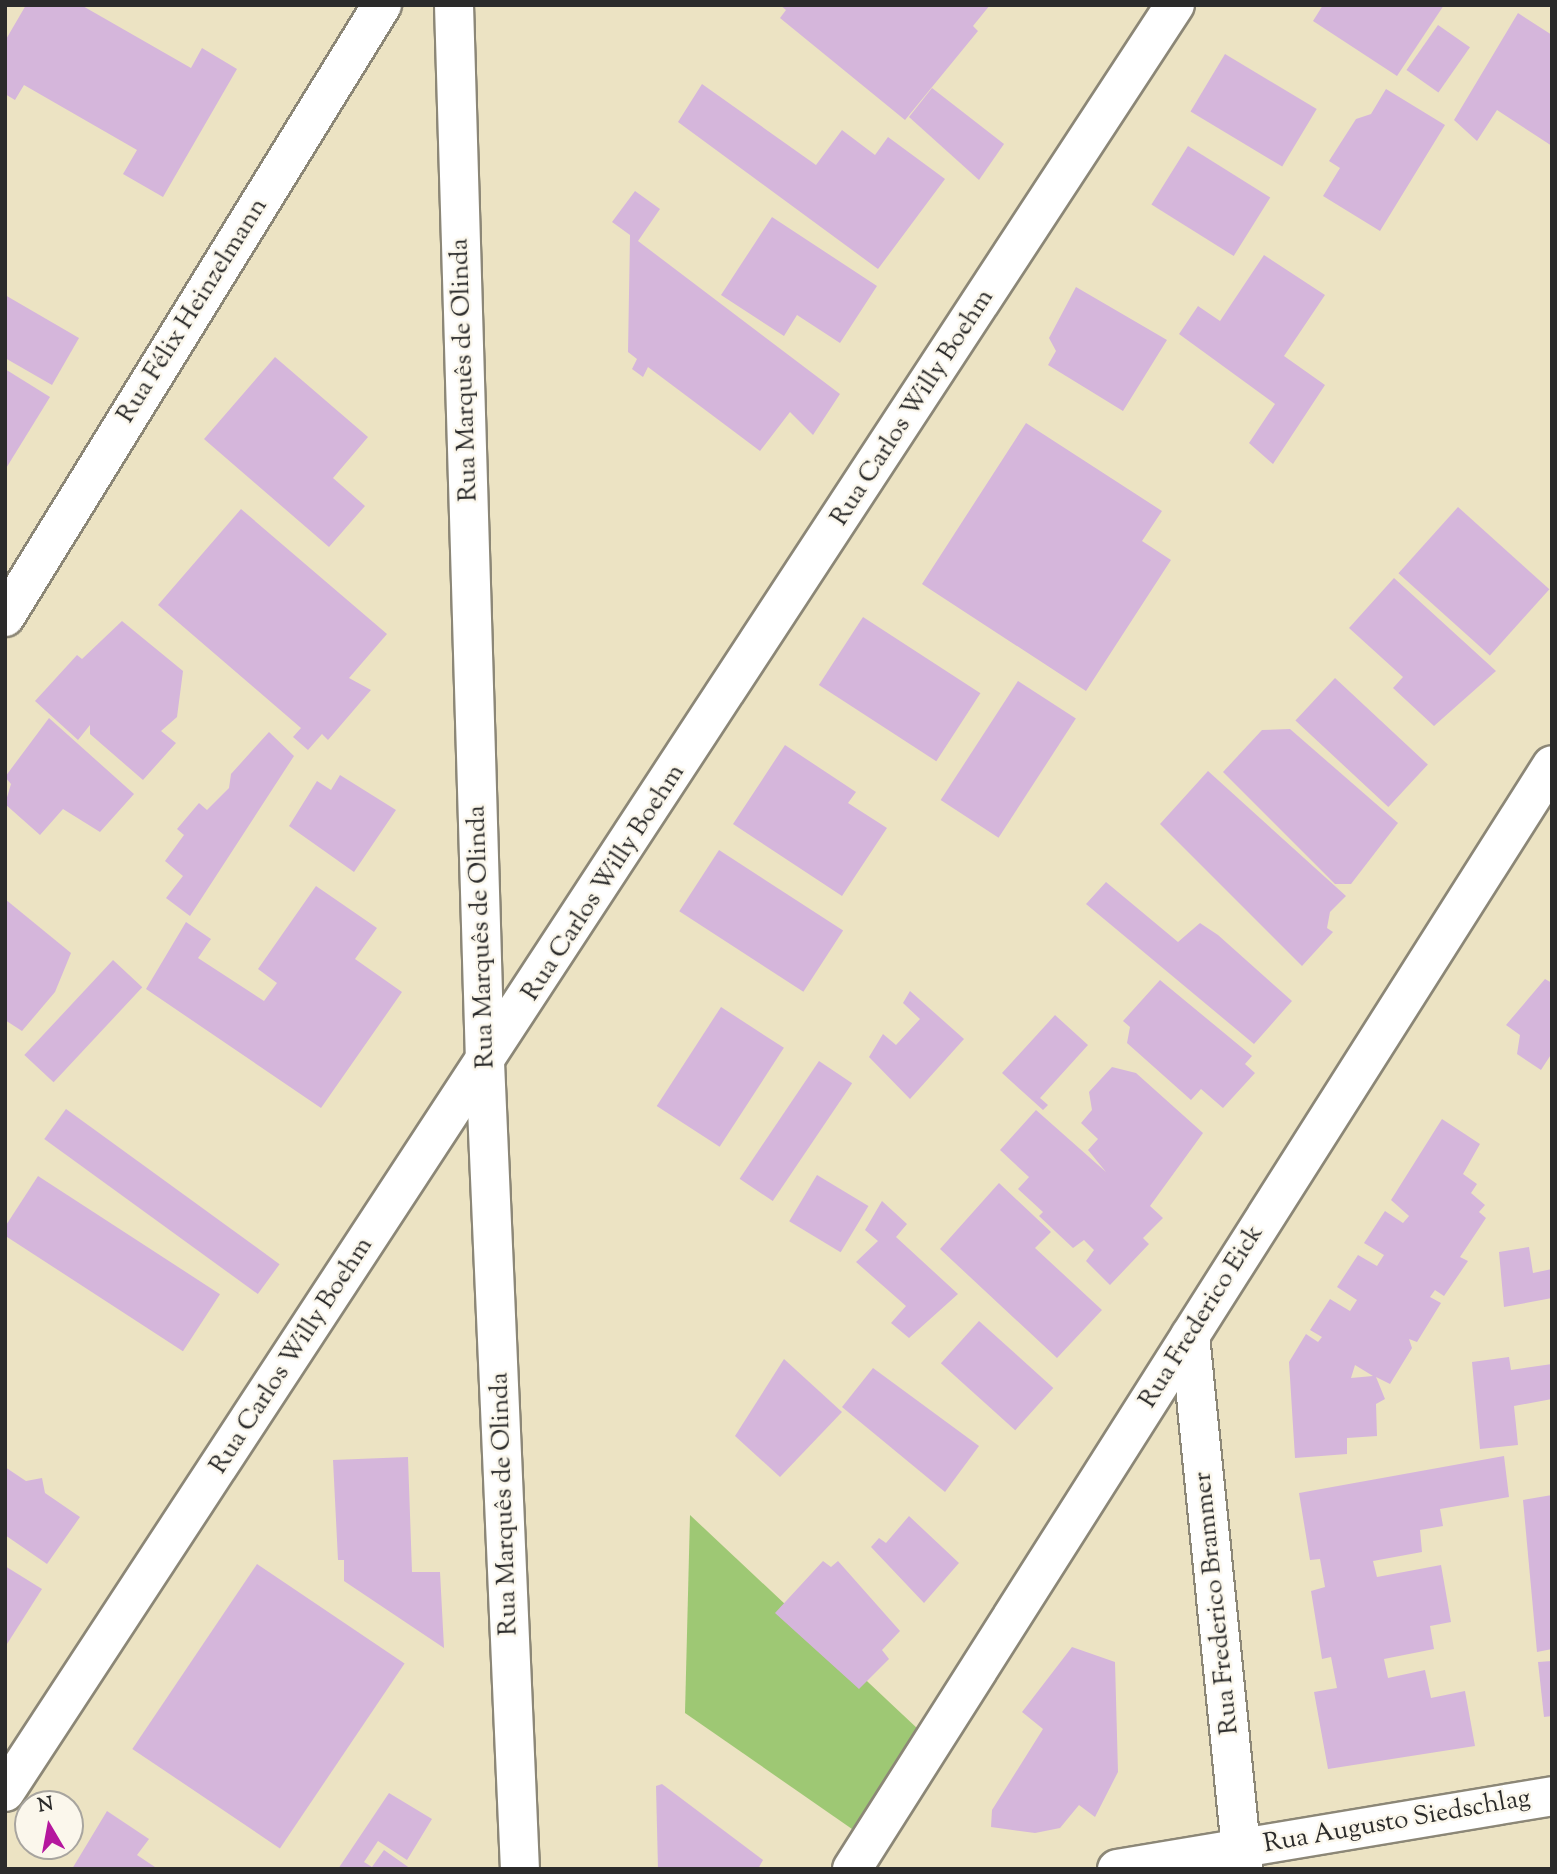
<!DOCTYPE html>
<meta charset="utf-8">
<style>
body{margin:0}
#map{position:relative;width:1557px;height:1874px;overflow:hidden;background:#ece3c3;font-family:"Sorts Mill Goudy",serif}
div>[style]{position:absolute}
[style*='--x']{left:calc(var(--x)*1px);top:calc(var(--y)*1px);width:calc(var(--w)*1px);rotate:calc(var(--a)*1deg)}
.green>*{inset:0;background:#9ec874}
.building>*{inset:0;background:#d5b6db;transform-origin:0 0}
.roads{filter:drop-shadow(2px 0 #8c8777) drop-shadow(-2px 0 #8c8777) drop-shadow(0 2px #8c8777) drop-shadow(0 -2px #8c8777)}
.minor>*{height:38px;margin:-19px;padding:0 19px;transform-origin:19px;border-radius:19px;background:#fff}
.major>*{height:38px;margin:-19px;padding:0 19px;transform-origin:19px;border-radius:19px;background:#fff}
span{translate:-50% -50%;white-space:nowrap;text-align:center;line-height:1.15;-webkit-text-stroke:5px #fbf7ec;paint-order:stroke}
.street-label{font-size:26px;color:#2b2b2b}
.frame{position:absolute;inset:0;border:7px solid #2b2b2b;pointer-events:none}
.north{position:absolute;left:14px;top:1790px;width:70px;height:70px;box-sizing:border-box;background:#fbf7ec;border:2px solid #a8a59f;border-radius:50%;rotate:350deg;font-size:19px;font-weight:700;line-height:28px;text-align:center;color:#2b2b2b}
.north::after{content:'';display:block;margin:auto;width:24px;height:32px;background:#b5179e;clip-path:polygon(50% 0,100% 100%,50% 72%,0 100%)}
</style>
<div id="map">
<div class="green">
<div style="clip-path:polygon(690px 1515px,919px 1730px,852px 1829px,685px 1713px)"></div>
</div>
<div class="building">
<div style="clip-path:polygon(26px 5px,81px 5px,191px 68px,202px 48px,237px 69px,163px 197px,123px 174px,137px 150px,24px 85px,15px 100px,5px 94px,5px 41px)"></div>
<div style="clip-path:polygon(780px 5px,990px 5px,973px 26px,978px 31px,905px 120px,780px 18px,786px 10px)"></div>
<div style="clip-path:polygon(1323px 5px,1444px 5px,1397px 76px,1313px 21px)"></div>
<div style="clip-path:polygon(1518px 13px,1552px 35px,1552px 146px,1497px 110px,1477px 141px,1454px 120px)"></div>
<div style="left:1438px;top:25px;width:39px;height:55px;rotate:35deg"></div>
<div style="left:1225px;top:54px;width:107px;height:67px;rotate:31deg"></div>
<div style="clip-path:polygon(702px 84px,816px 165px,842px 130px,875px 155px,888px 137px,945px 179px,878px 269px,678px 122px)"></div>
<div style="clip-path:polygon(932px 88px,1004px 144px,979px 180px,909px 117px)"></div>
<div style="clip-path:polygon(1386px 89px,1445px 125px,1380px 231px,1323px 196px,1340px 168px,1329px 161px,1356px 119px,1371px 114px)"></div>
<div style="left:1188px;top:146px;width:97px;height:69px;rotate:32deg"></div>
<div style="clip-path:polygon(635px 191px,660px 209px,638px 241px,840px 394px,813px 435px,790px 412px,760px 451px,648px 367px,643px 377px,632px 369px,637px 359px,628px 352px,630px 235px,612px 222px)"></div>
<div style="clip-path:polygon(772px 217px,877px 286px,840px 343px,797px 315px,784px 336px,721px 295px)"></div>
<div style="clip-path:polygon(1264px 255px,1325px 295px,1284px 356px,1325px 385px,1273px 464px,1249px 443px,1275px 404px,1179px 334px,1198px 306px,1220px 321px)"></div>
<div style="clip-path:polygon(1076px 287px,1167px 340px,1123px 411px,1048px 365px,1056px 351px,1049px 338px)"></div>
<div style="clip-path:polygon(5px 295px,79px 338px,52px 385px,5px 358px)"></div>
<div style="clip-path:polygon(275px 357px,368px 437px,333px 478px,365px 506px,329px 547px,204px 439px)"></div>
<div style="clip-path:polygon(5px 369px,50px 397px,5px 470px)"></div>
<div style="clip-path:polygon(1026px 423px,1162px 511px,1142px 541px,1171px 560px,1086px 691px,922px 584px)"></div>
<div style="left:1458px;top:507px;width:123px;height:89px;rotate:42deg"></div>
<div style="clip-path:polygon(241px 509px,387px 634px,349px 678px,371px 690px,328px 740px,322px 734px,308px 750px,293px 737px,301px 728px,158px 605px)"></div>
<div style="clip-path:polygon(1394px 578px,1496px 671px,1434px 726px,1393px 688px,1403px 677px,1349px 628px)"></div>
<div style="left:863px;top:617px;width:140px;height:81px;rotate:33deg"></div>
<div style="clip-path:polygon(122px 621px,183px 671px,177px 717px,161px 731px,176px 743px,143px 780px,90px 734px,90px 725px,78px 740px,35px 701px,77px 655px,82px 659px)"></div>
<div style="left:1335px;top:678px;width:127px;height:58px;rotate:43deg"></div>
<div style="left:1018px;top:681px;width:69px;height:142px;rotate:33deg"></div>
<div style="clip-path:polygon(49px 718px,134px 794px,100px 832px,63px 809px,40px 835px,5px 804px,11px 784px,5px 777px)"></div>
<div style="clip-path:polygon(1290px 729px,1398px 823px,1351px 884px,1335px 884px,1223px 772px,1262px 730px)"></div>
<div style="clip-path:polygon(269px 732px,294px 756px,190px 916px,166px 898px,183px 876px,165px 861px,184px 835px,177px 829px,199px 803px,207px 810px,229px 788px,231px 774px)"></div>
<div style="clip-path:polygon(785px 745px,856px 792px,848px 803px,887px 828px,842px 896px,733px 824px)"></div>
<div style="clip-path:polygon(1208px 771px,1346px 896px,1330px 912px,1327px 928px,1333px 932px,1302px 966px,1160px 824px)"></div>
<div style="clip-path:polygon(340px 775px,396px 810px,354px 872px,289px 826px,317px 781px,331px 790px)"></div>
<div style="left:719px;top:850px;width:148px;height:73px;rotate:33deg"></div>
<div style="clip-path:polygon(1106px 882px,1178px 942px,1200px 923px,1218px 935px,1292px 1001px,1254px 1044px,1086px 904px)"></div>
<div style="clip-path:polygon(316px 886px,377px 928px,355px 959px,402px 992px,321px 1108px,146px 989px,186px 922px,211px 939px,198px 958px,264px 1001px,277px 983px,258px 969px)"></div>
<div style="clip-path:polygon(5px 899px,71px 953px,55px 992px,22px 1031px,5px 1020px)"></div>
<div style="left:113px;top:960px;width:40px;height:130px;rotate:43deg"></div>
<div style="clip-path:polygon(1545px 979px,1552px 983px,1552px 1053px,1541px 1070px,1517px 1054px,1520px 1035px,1506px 1025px)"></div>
<div style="clip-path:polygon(1160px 980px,1252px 1056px,1245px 1064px,1255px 1073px,1223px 1108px,1201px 1089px,1191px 1100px,1127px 1043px,1130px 1027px,1123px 1021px)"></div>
<div style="clip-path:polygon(910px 991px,964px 1039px,910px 1099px,869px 1057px,883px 1034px,896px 1045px,920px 1019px,903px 1003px)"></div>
<div style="left:721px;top:1007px;width:75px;height:118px;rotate:33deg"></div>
<div style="clip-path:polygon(1055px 1015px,1088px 1045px,1040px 1098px,1048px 1105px,1043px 1110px,1002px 1073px)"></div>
<div style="left:819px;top:1061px;width:40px;height:142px;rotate:34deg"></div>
<div style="clip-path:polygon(1112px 1067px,1136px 1073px,1203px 1133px,1150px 1206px,1163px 1218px,1143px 1238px,1149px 1244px,1110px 1285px,1086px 1261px,1094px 1250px,1084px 1240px,1073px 1248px,1039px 1216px,1043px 1212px,1018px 1189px,1029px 1177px,1000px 1150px,1036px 1110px,1106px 1172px,1088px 1150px,1098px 1139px,1081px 1123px,1092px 1110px,1089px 1092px)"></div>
<div style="left:66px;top:1109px;width:264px;height:37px;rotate:36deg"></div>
<div style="clip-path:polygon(evenodd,1442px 1119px,1480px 1144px,1463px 1174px,1477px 1184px,1471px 1193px,1485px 1205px,1479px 1212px,1486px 1218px,1460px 1257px,1468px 1261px,1444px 1296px,1435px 1290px,1430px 1297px,1441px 1303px,1417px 1342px,1409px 1339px,1412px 1348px,1390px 1384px,1376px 1377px,1385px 1399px,1376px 1404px,1377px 1436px,1347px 1438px,1347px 1454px,1295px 1458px,1289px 1362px,1306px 1334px,1318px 1342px,1322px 1337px,1310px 1330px,1330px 1299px,1350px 1311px,1357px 1300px,1337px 1287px,1358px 1255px,1377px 1266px,1384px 1255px,1364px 1243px,1385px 1211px,1403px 1223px,1409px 1216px,1391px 1200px,1442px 1119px,1355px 1365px,1373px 1376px,1351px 1378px,1355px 1365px)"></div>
<div style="left:817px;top:1175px;width:60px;height:54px;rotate:31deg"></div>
<div style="left:38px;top:1176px;width:217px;height:68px;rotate:33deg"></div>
<div style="clip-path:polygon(999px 1183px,1051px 1232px,1035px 1248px,1102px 1310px,1057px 1358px,940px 1249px)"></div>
<div style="clip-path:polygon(882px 1201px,907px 1224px,896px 1237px,958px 1294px,909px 1338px,891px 1323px,906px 1306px,856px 1262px,878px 1241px,865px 1230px)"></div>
<div style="clip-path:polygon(1529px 1247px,1533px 1273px,1552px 1269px,1552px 1298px,1504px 1307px,1499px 1252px)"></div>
<div style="left:979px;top:1321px;width:100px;height:57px;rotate:42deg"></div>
<div style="clip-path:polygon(1509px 1357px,1511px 1370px,1552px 1364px,1552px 1399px,1514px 1406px,1518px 1445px,1480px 1449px,1472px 1362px)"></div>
<div style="clip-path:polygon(784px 1359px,842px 1412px,780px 1477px,735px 1436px)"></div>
<div style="clip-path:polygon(873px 1368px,979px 1446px,945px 1492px,842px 1407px)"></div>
<div style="clip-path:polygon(1504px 1456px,1509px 1497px,1440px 1509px,1443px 1526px,1420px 1530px,1422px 1552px,1373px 1561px,1377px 1577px,1441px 1565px,1451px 1622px,1430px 1626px,1434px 1649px,1384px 1659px,1388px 1678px,1425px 1670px,1431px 1698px,1465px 1691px,1475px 1746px,1328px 1769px,1314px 1692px,1337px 1688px,1331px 1657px,1322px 1659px,1311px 1591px,1325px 1587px,1320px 1559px,1310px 1560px,1299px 1493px)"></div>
<div style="clip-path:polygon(408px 1457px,412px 1572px,440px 1572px,444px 1648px,344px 1581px,344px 1560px,338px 1560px,333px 1460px)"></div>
<div style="clip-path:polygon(5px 1467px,26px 1481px,42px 1478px,45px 1493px,80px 1517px,47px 1564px,5px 1535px)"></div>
<div style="clip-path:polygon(1552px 1495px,1552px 1649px,1537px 1652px,1523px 1500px)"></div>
<div style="clip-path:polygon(909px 1516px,959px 1563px,924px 1603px,871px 1547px,879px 1538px,886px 1543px)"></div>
<div style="clip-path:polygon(823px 1561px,831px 1567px,838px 1561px,900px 1631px,882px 1650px,889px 1659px,859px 1689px,775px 1613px)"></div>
<div style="left:257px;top:1564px;width:178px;height:223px;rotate:34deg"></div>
<div style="clip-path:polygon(5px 1566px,42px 1589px,7px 1644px,5px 1643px)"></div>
<div style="clip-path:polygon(1072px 1647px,1115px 1662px,1118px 1772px,1095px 1817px,1079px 1805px,1060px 1828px,1035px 1833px,991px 1827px,992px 1810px,1043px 1729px,1022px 1712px)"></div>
<div style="clip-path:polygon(1552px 1661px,1552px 1716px,1544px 1717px,1538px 1662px)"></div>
<div style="clip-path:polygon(662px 1784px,763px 1860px,758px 1869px,658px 1869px,656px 1786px)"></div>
<div style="clip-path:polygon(389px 1793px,432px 1819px,407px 1860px,378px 1841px,364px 1862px,372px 1867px,384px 1850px,411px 1869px,338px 1869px)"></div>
<div style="clip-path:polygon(107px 1811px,149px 1839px,137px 1855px,158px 1869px,72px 1869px)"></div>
</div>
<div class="roads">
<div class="minor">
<div style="--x:5;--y:617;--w:719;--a:-58.37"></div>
<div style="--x:1190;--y:1336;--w:536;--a:84.32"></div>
<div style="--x:5;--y:1792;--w:2136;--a:-56.79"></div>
<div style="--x:852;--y:1869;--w:1307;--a:-57.62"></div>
<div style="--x:1117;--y:1869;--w:441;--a:-9.5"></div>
</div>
<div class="major">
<div style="--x:454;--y:5;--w:1057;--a:88.32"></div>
<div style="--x:485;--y:1062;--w:808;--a:87.52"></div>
</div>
</div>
<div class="street-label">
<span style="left:193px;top:311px;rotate:-58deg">Rua Félix Heinzelmann</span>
<span style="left:465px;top:370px;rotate:-92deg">Rua Marquês de Olinda</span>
<span style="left:913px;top:408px;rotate:-57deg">Rua Carlos Willy Boehm</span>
<span style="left:604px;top:883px;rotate:-57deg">Rua Carlos Willy Boehm</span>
<span style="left:482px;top:937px;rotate:-92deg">Rua Marquês de Olinda</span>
<span style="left:1202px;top:1317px;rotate:-58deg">Rua Frederico Eick</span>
<span style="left:292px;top:1356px;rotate:-57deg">Rua Carlos Willy Boehm</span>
<span style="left:505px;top:1504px;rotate:-92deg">Rua Marquês de Olinda</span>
<span style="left:1217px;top:1603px;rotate:-96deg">Rua Frederico Brammer</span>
<span style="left:1397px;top:1822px;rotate:-10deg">Rua Augusto Siedschlag</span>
</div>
<div class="frame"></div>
<div class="north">N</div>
</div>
